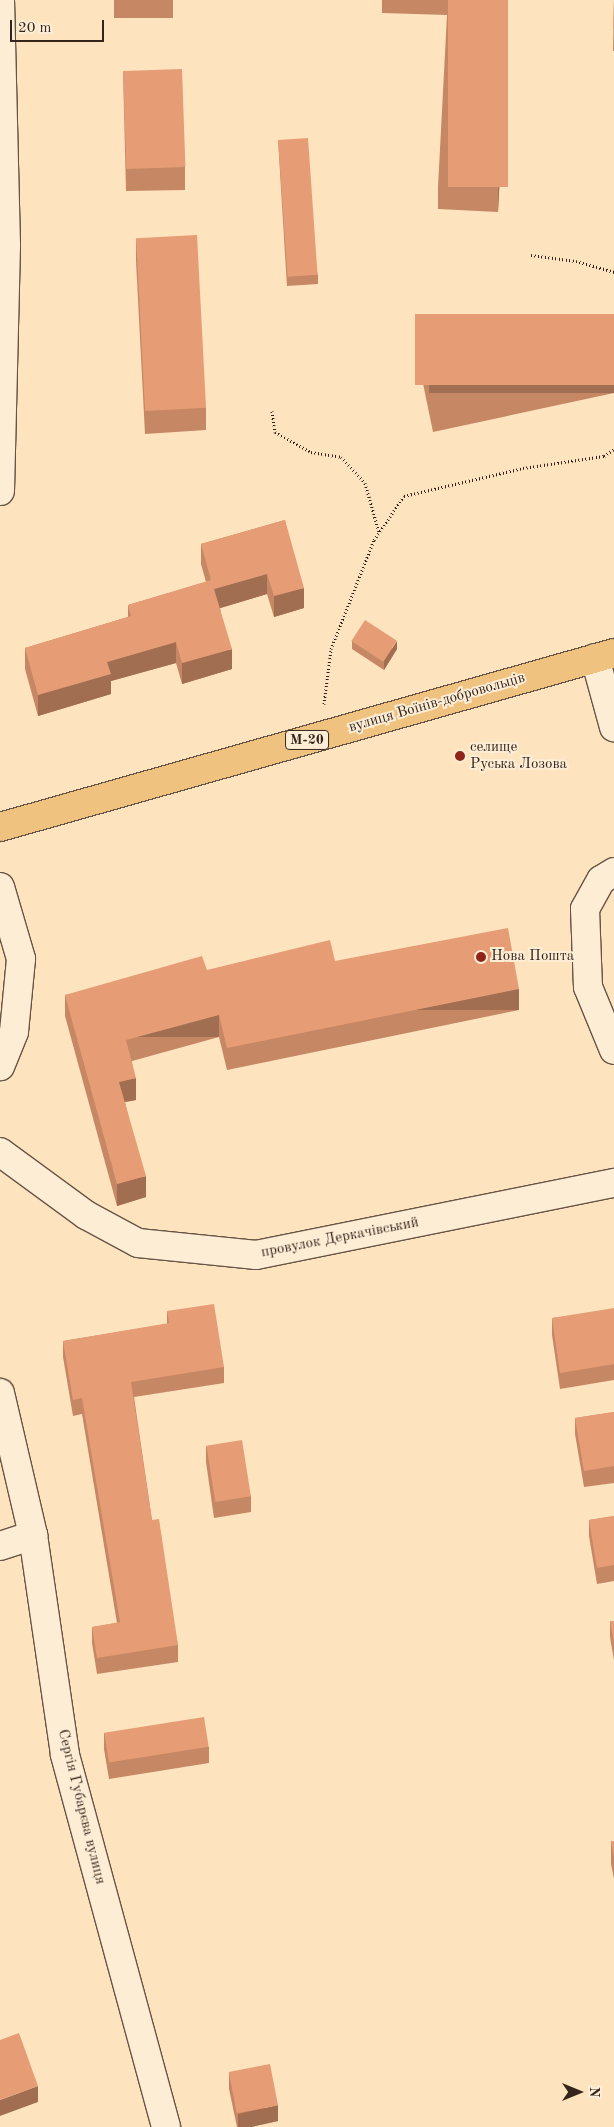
<!DOCTYPE html>
<meta charset="utf-8">
<style>
body{margin:0}
#map{position:relative;width:614px;height:2127px;overflow:hidden;background:#fee3bf;font-family:"Old Standard TT",serif}
div>[style]{position:absolute}
[style*='--x']{left:calc(var(--x)*1px);top:calc(var(--y)*1px);width:calc(var(--w)*1px);rotate:calc(var(--a)*1deg)}
.path>*{height:3px;margin-top:-1.5px;transform-origin:0;background:repeating-linear-gradient(90deg,#33251c 0 1px,transparent 0 3.5px)}
.roads{filter:drop-shadow(1px 0 #665445) drop-shadow(-1px 0 #665445) drop-shadow(0 1px #665445) drop-shadow(0 -1px #665445)}
.street>*{height:28px;margin:-14px;padding:0 14px;transform-origin:14px;border-radius:14px;background:#feedd5}
.highway>*{height:28px;margin:-14px;padding:0 14px;transform-origin:14px;border-radius:14px;background:#efc280}
.wall>*{inset:0;background:#c68765;transform-origin:0 0}
.shaded-wall>*{inset:0;background:#a16e52;transform-origin:0 0}
.building>*{inset:0;background:#e69d75;transform-origin:0 0}
.dots>*{width:14px;height:14px;translate:-50% -50%;box-sizing:border-box;border:2px solid #feedd5;border-radius:50%}
span{translate:-50% -50%;white-space:nowrap;text-align:center;line-height:1.15;-webkit-text-stroke:4px #feedd5;paint-order:stroke}
.shield-label span{padding:1px 4px;background:#feedd5;border:1px solid;border-radius:4px;-webkit-text-stroke-width:0}
.shield-label{font-size:14px;color:#33251c;font-weight:700}
.street-label{font-size:15px;color:#33251c}
.poi-label{font-size:15px;color:#33251c}
.left{translate:0 -50%;text-align:left}
.north{position:absolute;left:554px;top:2067px;width:50px;height:50px;-webkit-text-stroke:4px #feedd5;paint-order:stroke;rotate:90deg;font-size:14px;font-weight:700;line-height:20px;text-align:center;color:#33251c}
.north::after{content:'';display:block;margin:auto;width:18px;height:22px;background:#33251c;clip-path:polygon(50% 0,100% 100%,50% 72%,0 100%)}
.scale{position:absolute;left:10px;top:20px;width:94px;height:22px;box-sizing:border-box;border:2px solid #33251c;border-top:0;padding-left:6px;font-size:15px;line-height:18px;white-space:nowrap;color:#33251c;-webkit-text-stroke:4px #feedd5;paint-order:stroke}
</style>
<div id="map">
<div class="path">
<div style="--x:531;--y:255;--w:45;--a:7.6"></div>
<div style="--x:576;--y:261;--w:40;--a:16"></div>
<div style="--x:272;--y:411;--w:21;--a:82"></div>
<div style="--x:275;--y:432;--w:41;--a:29.1"></div>
<div style="--x:311;--y:452;--w:30;--a:9"></div>
<div style="--x:341;--y:457;--w:35;--a:47"></div>
<div style="--x:365;--y:483;--w:51;--a:74.1"></div>
<div style="--x:324;--y:704;--w:55;--a:-82.7"></div>
<div style="--x:331;--y:649;--w:117;--a:-68.5"></div>
<div style="--x:374;--y:540;--w:53;--a:-55.7"></div>
<div style="--x:404;--y:496;--w:122;--a:-13.2"></div>
<div style="--x:523;--y:468;--w:82;--a:-8.4"></div>
<div style="--x:604;--y:456;--w:12;--a:-35"></div>
</div>
<div class="roads">
<div class="street">
<div style="--x:0;--y:491;--w:246;--a:-88.6"></div>
<div style="--x:6;--y:245;--w:245;--a:-91.4"></div>
<div style="--x:595;--y:658;--w:72;--a:74.6"></div>
<div style="--x:614;--y:872;--w:15;--a:148"></div>
<div style="--x:601;--y:880;--w:33;--a:119"></div>
<div style="--x:585;--y:909;--w:78;--a:87.8"></div>
<div style="--x:588;--y:987;--w:68;--a:67.6"></div>
<div style="--x:0;--y:887;--w:75;--a:73.7"></div>
<div style="--x:21;--y:959;--w:73;--a:95.5"></div>
<div style="--x:14;--y:1032;--w:37;--a:112"></div>
<div style="--x:0;--y:1152;--w:107;--a:36.2"></div>
<div style="--x:86;--y:1215;--w:59;--a:28.3"></div>
<div style="--x:138;--y:1243;--w:119;--a:5.8"></div>
<div style="--x:256;--y:1255;--w:365;--a:-11.4"></div>
<div style="--x:0;--y:1393;--w:146;--a:76.9"></div>
<div style="--x:33;--y:1535;--w:222;--a:81.7"></div>
<div style="--x:65;--y:1755;--w:385;--a:74.8"></div>
<div style="--x:0;--y:1546;--w:35;--a:-18"></div>
</div>
<div class="highway">
<div style="--x:0;--y:827;--w:638;--a:-15.82"></div>
</div>
</div>
<div class="wall">
<div style="left:114px;top:0;width:59px;height:18px"></div>
<div style="clip-path:polygon(382px 0,508px 0,508px 18px,498px 212px,438px 209px,438px 187px,447px 15px,382px 13px)"></div>
<div style="clip-path:polygon(614px 0,614px 51px,613px 51px)"></div>
<div style="clip-path:polygon(123px 71px,185px 167px,185px 190px,126px 191px)"></div>
<div style="clip-path:polygon(278px 140px,318px 275px,318px 284px,287px 286px)"></div>
<div style="clip-path:polygon(136px 238px,206px 408px,206px 430px,145px 434px,136px 261px)"></div>
<div style="clip-path:polygon(614px 314px,614px 393px,433px 432px,419px 364px,419px 356px)"></div>
<div style="clip-path:polygon(285px 520px,304px 608px,274px 617px,267px 594px,220px 608px,232px 669px,182px 684px,176px 663px,111px 681px,111px 694px,38px 716px,25px 669px,25px 648px,128px 617px,128px 605px,206px 582px,201px 564px,201px 544px)"></div>
<div style="clip-path:polygon(352px 641px,397px 649px,384px 670px,352px 649px)"></div>
<div style="clip-path:polygon(335px 961px,519px 1010px,227px 1070px,219px 1037px,132px 1061px,136px 1100px,125px 1102px,146px 1197px,117px 1206px,65px 1016px,65px 995px,207px 970px)"></div>
<div style="clip-path:polygon(167px 1311px,224px 1367px,224px 1383px,134px 1397px,152px 1520px,178px 1645px,178px 1662px,97px 1674px,92px 1643px,92px 1627px,117px 1623px,82px 1414px,73px 1416px,63px 1357px,63px 1341px,167px 1324px)"></div>
<div style="clip-path:polygon(614px 1311px,614px 1380px,560px 1389px,552px 1335px,552px 1318px)"></div>
<div style="clip-path:polygon(614px 1412px,614px 1483px,584px 1487px,575px 1434px,575px 1418px)"></div>
<div style="clip-path:polygon(206px 1446px,251px 1496px,251px 1512px,214px 1518px,206px 1462px)"></div>
<div style="clip-path:polygon(614px 1516px,614px 1581px,597px 1584px,589px 1536px,589px 1520px)"></div>
<div style="clip-path:polygon(610px 1621px,614px 1621px,614px 1660px,610px 1637px)"></div>
<div style="clip-path:polygon(104px 1733px,209px 1747px,209px 1763px,109px 1779px,104px 1749px)"></div>
<div style="clip-path:polygon(611px 1841px,614px 1841px,614px 1879px,611px 1864px)"></div>
<div style="clip-path:polygon(229px 2072px,278px 2121px,251px 2127px,237px 2127px,229px 2089px)"></div>
</div>
<div class="shaded-wall">
<div style="clip-path:polygon(508px 0,508px 18px,498px 212px,498px 190px)"></div>
<div style="left:614px;top:385px;width:8px;height:185px;rotate:90deg"></div>
<div style="clip-path:polygon(267px 574px,267px 594px,214px 610px,214px 589px)"></div>
<div style="clip-path:polygon(304px 588px,304px 608px,274px 617px,274px 596px)"></div>
<div style="clip-path:polygon(397px 641px,397px 649px,384px 670px,384px 661px)"></div>
<div style="clip-path:polygon(176px 642px,176px 663px,111px 681px,111px 694px,38px 716px,38px 695px,107px 662px)"></div>
<div style="clip-path:polygon(232px 649px,232px 669px,182px 684px,182px 663px)"></div>
<div style="left:519px;top:989px;width:21px;height:298px;rotate:90deg"></div>
<div style="left:219px;top:1015px;width:22px;height:96px;rotate:90deg"></div>
<div style="clip-path:polygon(136px 1078px,136px 1100px,119px 1103px,119px 1082px)"></div>
<div style="clip-path:polygon(146px 1176px,146px 1197px,117px 1206px,117px 1184px)"></div>
<div style="clip-path:polygon(38px 2086px,38px 2102px,0 2116px,0 2100px)"></div>
<div style="clip-path:polygon(278px 2105px,278px 2121px,251px 2127px,238px 2127px,238px 2114px)"></div>
</div>
<div class="building">
<div style="left:448px;top:0;width:60px;height:187px"></div>
<div style="clip-path:polygon(614px 0,614px 29px,613px 29px)"></div>
<div style="left:182px;top:69px;width:98px;height:59px;rotate:88deg"></div>
<div style="left:308px;top:138px;width:137px;height:30px;rotate:86deg"></div>
<div style="left:197px;top:235px;width:173px;height:61px;rotate:87deg"></div>
<div style="left:614px;top:314px;width:71px;height:199px;rotate:90deg"></div>
<div style="clip-path:polygon(285px 520px,304px 588px,274px 596px,267px 574px,214px 589px,232px 649px,182px 663px,176px 642px,107px 662px,111px 674px,38px 695px,25px 648px,131px 616px,128px 605px,211px 580px,201px 544px)"></div>
<div style="left:365px;top:620px;width:38px;height:25px;rotate:33deg"></div>
<div style="clip-path:polygon(508px 928px,519px 989px,227px 1048px,219px 1015px,126px 1040px,136px 1078px,119px 1082px,146px 1176px,117px 1184px,65px 995px,202px 956px,207px 970px,330px 940px,335px 961px)"></div>
<div style="clip-path:polygon(214px 1304px,224px 1367px,131px 1382px,152px 1520px,159px 1519px,178px 1645px,97px 1658px,92px 1627px,120px 1622px,82px 1398px,73px 1400px,63px 1341px,169px 1323px,167px 1311px)"></div>
<div style="clip-path:polygon(614px 1308px,614px 1364px,560px 1373px,552px 1318px)"></div>
<div style="clip-path:polygon(614px 1412px,614px 1466px,584px 1471px,575px 1418px)"></div>
<div style="left:242px;top:1440px;width:57px;height:36px;rotate:81deg"></div>
<div style="clip-path:polygon(614px 1516px,614px 1565px,597px 1568px,589px 1520px)"></div>
<div style="clip-path:polygon(610px 1621px,614px 1621px,614px 1644px)"></div>
<div style="left:204px;top:1717px;width:30px;height:101px;rotate:81deg"></div>
<div style="clip-path:polygon(611px 1841px,614px 1841px,614px 1857px)"></div>
<div style="clip-path:polygon(19px 2033px,38px 2086px,0 2100px,0 2040px)"></div>
<div style="left:270px;top:2064px;width:42px;height:42px;rotate:79deg"></div>
</div>
<div class="dots">
<div style="left:460px;top:756px;background:#8f2418"></div>
<div style="left:481px;top:957px;background:#8f2418"></div>
</div>
<div class="shield-label">
<span style="left:307px;top:740px">М-20</span>
</div>
<div class="street-label">
<span style="left:437px;top:703px;rotate:-16deg">вулиця Воїнів-добровольців</span>
<span style="left:340px;top:1238px;rotate:-11deg">провулок Деркачівський</span>
<span style="left:81px;top:1807px;rotate:76deg">Сергія Губарєва вулиця</span>
</div>
<div class="poi-label">
<span class="left" style="left:470px;top:756px">селище<br>Руська Лозова</span>
<span class="left" style="left:491px;top:957px">Нова Пошта</span>
</div>
<div class="north">N</div>
<div class="scale">20 m</div>
</div>
